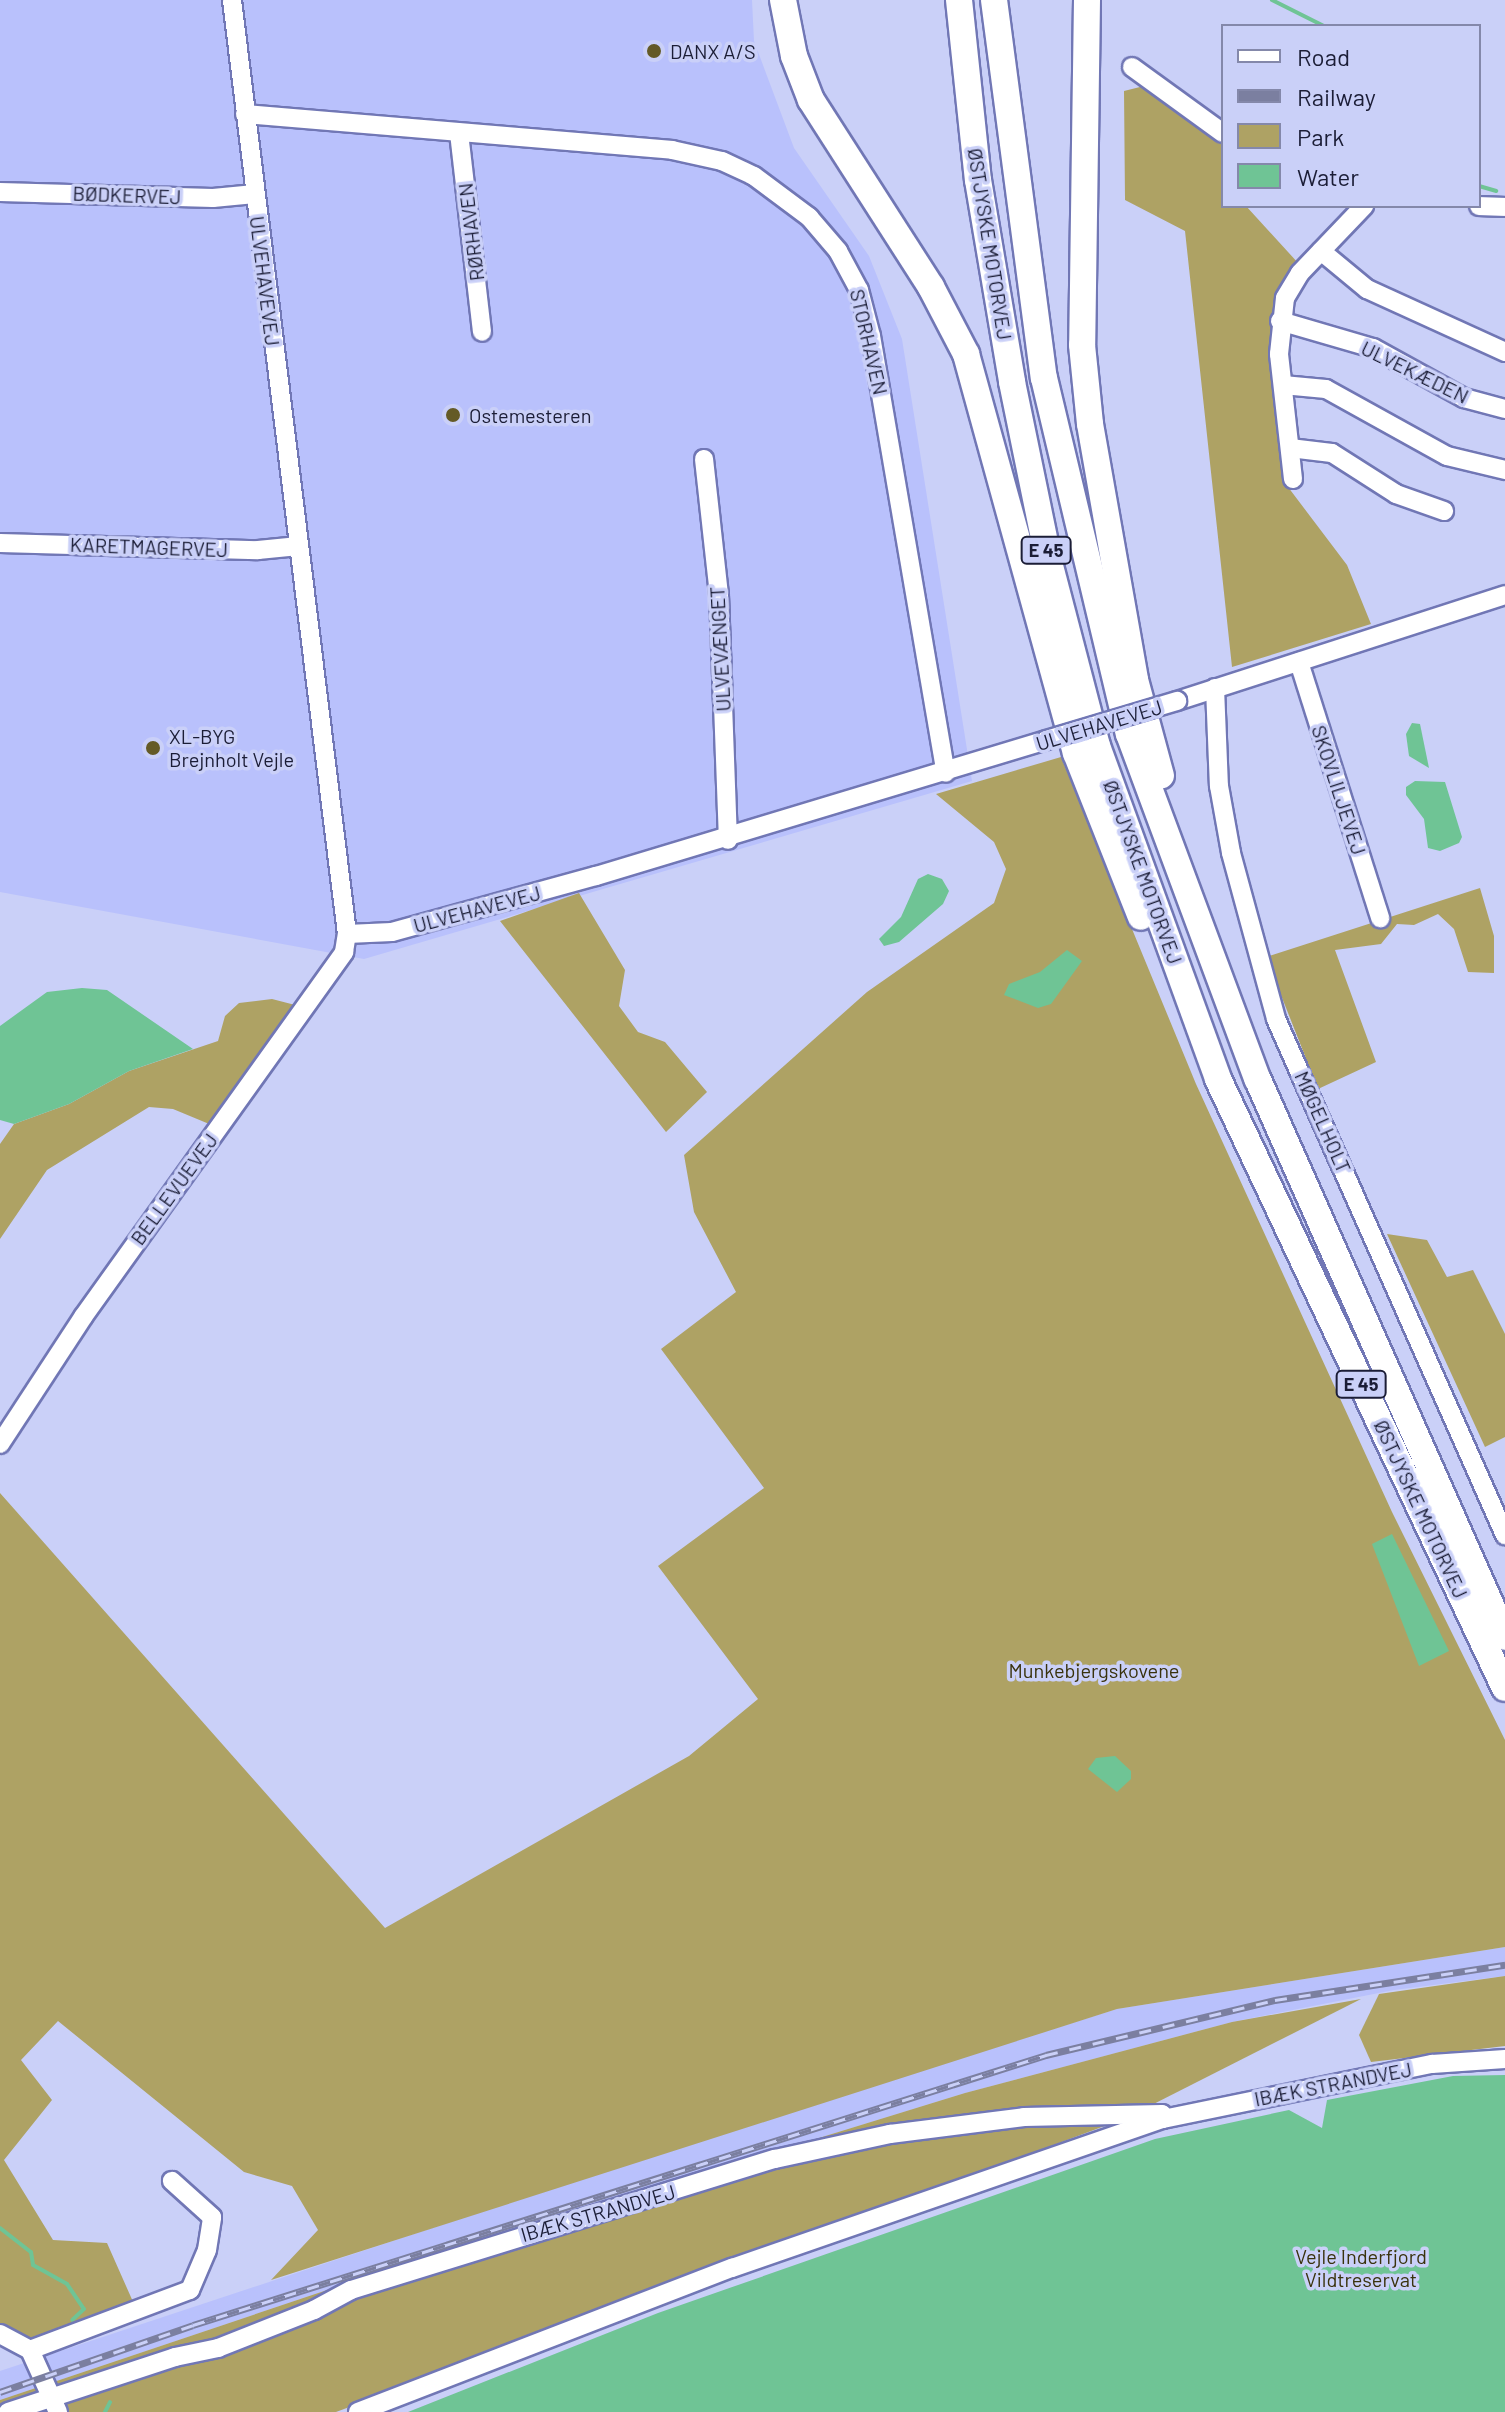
<!DOCTYPE html>
<meta charset="utf-8">
<style>
body{margin:0}
#map{position:relative;width:1505px;height:2412px;overflow:hidden;background:#cad0f8;font-family:Barlow,sans-serif}
div>[style]{position:absolute}
[style*='--x']{left:calc(var(--x)*1px);top:calc(var(--y)*1px);width:calc(var(--w)*1px);rotate:calc(var(--a)*1deg)}
.built>*{inset:0;background:#b9c1fc}
.green>*{inset:0;background:#aea264}
.water>*{inset:0;background:#6fc495}
.stream>*{height:4px;margin:-2px;padding:0 2px;transform-origin:2px;border-radius:2px;background:#6fc495}
.roads{filter:drop-shadow(2px 0 #7177b5) drop-shadow(-2px 0 #7177b5) drop-shadow(0 2px #7177b5) drop-shadow(0 -2px #7177b5)}
.minor>*{height:18px;margin:-9px;padding:0 9px;transform-origin:9px;border-radius:9px;background:#fff}
.highway>*{height:26px;margin:-13px;padding:0 13px;transform-origin:13px;border-radius:13px;background:#fff}
.rail>*{height:7px;margin-top:-3.5px;transform-origin:0;background:repeating-linear-gradient(90deg,#cad0f8 0 12px,#7b7fa0 0 24px);box-sizing:border-box;border-block:2px solid #7b7fa0}
.bridges{filter:drop-shadow(2px 0 #7177b5) drop-shadow(-2px 0 #7177b5) drop-shadow(0 2px #7177b5) drop-shadow(0 -2px #7177b5)}
.minor-bridge>*{height:18px;margin:-9px;padding:0 9px;transform-origin:9px;border-radius:9px;background:#fff}
.dots>*{width:22px;height:22px;translate:-50% -50%;box-sizing:border-box;border:4px solid #cad0f8;border-radius:50%}
span{translate:-50% -50%;white-space:nowrap;text-align:center;line-height:1.15;-webkit-text-stroke:7px #cad0f8;paint-order:stroke}
.shield-label span{padding:2px 6px;background:#cad0f8;border:2px solid;border-radius:6px;-webkit-text-stroke-width:0}
.shield-label{font-size:18px;color:#1b1d36;font-weight:700}
.poi-label{font-size:20px;color:#1b1d36}
.left{translate:0 -50%;text-align:left}
.street-label{font-size:20px;color:#1b1d36}
.park-label{font-size:20px;color:#39320c}
.legend{position:absolute;left:1221px;top:24px;width:260px;height:184px;box-sizing:border-box;background:#cad0f8;border:2px solid #8488aa;margin:0;padding:10px 14px;list-style:none;font-size:24px;color:#1b1d36}
.legend li{display:flex;align-items:center;gap:16px;height:40px}
.legend b{width:40px;border:2px solid #8488aa}
</style>
<div id="map">
<div class="built">
<div style="clip-path:polygon(0 0,752px 0,754px 41px,794px 148px,869px 256px,902px 339px,972px 781px,364px 959px,0 892px)"></div>
<div style="clip-path:polygon(1505px 1947px,1505px 1976px,1394px 1990px,1232px 2022px,965px 2093px,339px 2286px,0 2400px,0 2371px,689px 2143px,1117px 2009px)"></div>
</div>
<div class="green">
<div style="clip-path:polygon(1144px 86px,1223px 120px,1223px 206px,1246px 206px,1299px 264px,1278px 299px,1285px 483px,1347px 565px,1371px 624px,1232px 667px,1185px 231px,1125px 200px,1124px 91px)"></div>
<div style="clip-path:polygon(1061px 757px,1196px 1084px,1392px 1512px,1505px 1740px,1505px 1947px,1117px 2009px,271px 2280px,318px 2230px,292px 2186px,244px 2172px,58px 2021px,21px 2060px,52px 2100px,4px 2160px,53px 2240px,107px 2243px,134px 2304px,31px 2339px,0 2328px,0 1493px,385px 1928px,689px 1756px,758px 1699px,658px 1566px,764px 1488px,661px 1349px,736px 1292px,694px 1212px,684px 1155px,867px 992px,994px 903px,1006px 869px,994px 842px,936px 794px)"></div>
<div style="clip-path:polygon(1480px 888px,1494px 936px,1494px 973px,1468px 972px,1454px 929px,1438px 914px,1414px 925px,1397px 924px,1381px 944px,1335px 950px,1376px 1062px,1318px 1089px,1266px 957px)"></div>
<div style="clip-path:polygon(579px 893px,625px 970px,619px 1006px,638px 1032px,665px 1042px,707px 1092px,666px 1132px,500px 921px)"></div>
<div style="clip-path:polygon(272px 999px,299px 1006px,214px 1126px,173px 1109px,149px 1107px,47px 1170px,0 1239px,0 1144px,14px 1124px,69px 1104px,129px 1071px,218px 1041px,225px 1016px,239px 1003px)"></div>
<div style="clip-path:polygon(1387px 1234px,1427px 1240px,1447px 1277px,1473px 1270px,1505px 1334px,1505px 1437px,1485px 1447px)"></div>
<div style="clip-path:polygon(1505px 1976px,1505px 2046px,1371px 2062px,1359px 2035px,1379px 1994px)"></div>
<div style="clip-path:polygon(1361px 1999px,1126px 2118px,336px 2412px,0 2412px,0 2400px,339px 2286px,965px 2093px,1232px 2022px)"></div>
</div>
<div class="water">
<div style="clip-path:polygon(1412px 723px,1420px 724px,1429px 768px,1409px 756px,1406px 734px)"></div>
<div style="clip-path:polygon(1415px 781px,1445px 782px,1462px 837px,1459px 843px,1440px 851px,1428px 848px,1424px 819px,1406px 795px,1406px 787px)"></div>
<div style="clip-path:polygon(928px 874px,942px 879px,949px 891px,943px 904px,899px 942px,884px 946px,879px 939px,901px 917px,918px 879px)"></div>
<div style="clip-path:polygon(1067px 950px,1082px 961px,1051px 1004px,1038px 1008px,1004px 995px,1009px 984px,1040px 972px)"></div>
<div style="clip-path:polygon(82px 988px,107px 990px,193px 1049px,129px 1071px,69px 1104px,14px 1124px,0 1120px,0 1026px,47px 992px)"></div>
<div style="clip-path:polygon(1392px 1534px,1449px 1651px,1419px 1666px,1372px 1544px)"></div>
<div style="clip-path:polygon(1115px 1756px,1131px 1771px,1131px 1779px,1117px 1792px,1088px 1769px,1096px 1758px)"></div>
<div style="clip-path:polygon(1505px 2075px,1505px 2412px,408px 2412px,658px 2313px,1155px 2139px,1289px 2110px,1322px 2128px,1327px 2100px,1453px 2076px)"></div>
</div>
<div class="stream">
<div style="--x:1272;--y:0;--w:58;--a:26.6"></div>
<div style="--x:1479;--y:186;--w:18;--a:16"></div>
<div style="--x:0;--y:2228;--w:39;--a:38"></div>
<div style="--x:31;--y:2252;--w:13;--a:81"></div>
<div style="--x:33;--y:2265;--w:39;--a:29"></div>
<div style="--x:67;--y:2284;--w:30;--a:56"></div>
<div style="--x:84;--y:2309;--w:16;--a:137"></div>
<div style="--x:105;--y:2412;--w:11;--a:-63"></div>
</div>
<div class="roads">
<div class="minor">
<div style="--x:1132;--y:67;--w:112;--a:36"></div>
<div style="--x:245;--y:114;--w:429;--a:4.8"></div>
<div style="--x:672;--y:150;--w:51;--a:12.4"></div>
<div style="--x:722;--y:161;--w:35;--a:25"></div>
<div style="--x:754;--y:176;--w:69;--a:36.7"></div>
<div style="--x:809;--y:217;--w:45;--a:49.5"></div>
<div style="--x:838;--y:251;--w:44;--a:61.7"></div>
<div style="--x:859;--y:290;--w:48;--a:75.4"></div>
<div style="--x:871;--y:336;--w:443;--a:80.3"></div>
<div style="--x:459;--y:133;--w:200;--a:83.4"></div>
<div style="--x:0;--y:192;--w:213;--a:1.6"></div>
<div style="--x:213;--y:198;--w:42;--a:-5.4"></div>
<div style="--x:1479;--y:206;--w:26;--a:2"></div>
<div style="--x:1321;--y:251;--w:60;--a:39.6"></div>
<div style="--x:1367;--y:289;--w:152;--a:24.5"></div>
<div style="--x:1280;--y:321;--w:97;--a:16.2"></div>
<div style="--x:1373;--y:348;--w:104;--a:28.8"></div>
<div style="--x:1464;--y:398;--w:42;--a:15"></div>
<div style="--x:1283;--y:385;--w:43;--a:5.3"></div>
<div style="--x:1326;--y:389;--w:138;--a:29"></div>
<div style="--x:1447;--y:456;--w:60;--a:13.6"></div>
<div style="--x:1290;--y:448;--w:42;--a:6.8"></div>
<div style="--x:1332;--y:453;--w:76;--a:32.6"></div>
<div style="--x:1396;--y:494;--w:51;--a:19.5"></div>
<div style="--x:704;--y:459;--w:137;--a:83.7"></div>
<div style="--x:719;--y:595;--w:245;--a:87.9"></div>
<div style="--x:1293;--y:479;--w:126;--a:-96.4"></div>
<div style="--x:1279;--y:354;--w:56;--a:-83.9"></div>
<div style="--x:1285;--y:298;--w:29;--a:-59"></div>
<div style="--x:1300;--y:273;--w:93;--a:-46.3"></div>
<div style="--x:0;--y:543;--w:258;--a:1.6"></div>
<div style="--x:258;--y:550;--w:41;--a:-5.6"></div>
<div style="--x:1299;--y:662;--w:269;--a:72.4"></div>
<div style="--x:1215;--y:688;--w:98;--a:87.7"></div>
<div style="--x:1219;--y:786;--w:68;--a:79.8"></div>
<div style="--x:1231;--y:853;--w:172;--a:74.8"></div>
<div style="--x:1276;--y:1019;--w:565;--a:66.07"></div>
<div style="--x:1177;--y:701;--w:345;--a:-17.9"></div>
<div style="--x:347;--y:934;--w:45;--a:-2.5"></div>
<div style="--x:392;--y:932;--w:212;--a:-15.4"></div>
<div style="--x:596;--y:876;--w:470;--a:-16.8"></div>
<div style="--x:0;--y:1444;--w:152;--a:-56.8"></div>
<div style="--x:83;--y:1317;--w:449;--a:-54.4"></div>
<div style="--x:344;--y:952;--w:18;--a:-81"></div>
<div style="--x:347;--y:934;--w:941;--a:-97.02"></div>
<div style="--x:0;--y:2334;--w:34;--a:28"></div>
<div style="--x:30;--y:2350;--w:68;--a:65.7"></div>
<div style="--x:30;--y:2350;--w:171;--a:-20.6"></div>
<div style="--x:190;--y:2290;--w:43;--a:-67"></div>
<div style="--x:207;--y:2250;--w:33;--a:-81"></div>
<div style="--x:212;--y:2217;--w:54;--a:-138"></div>
<div style="--x:8;--y:2412;--w:176;--a:-18.2"></div>
<div style="--x:175;--y:2357;--w:44;--a:-11.8"></div>
<div style="--x:218;--y:2348;--w:103;--a:-21.6"></div>
<div style="--x:314;--y:2310;--w:42;--a:-28.4"></div>
<div style="--x:351;--y:2290;--w:444;--a:-17.2"></div>
<div style="--x:775;--y:2159;--w:118;--a:-12.3"></div>
<div style="--x:890;--y:2134;--w:135;--a:-7.2"></div>
<div style="--x:1024;--y:2117;--w:138;--a:-1.2"></div>
<div style="--x:1162;--y:2114;--w:5;--a:79"></div>
<div style="--x:358;--y:2412;--w:401;--a:-21.1"></div>
<div style="--x:732;--y:2268;--w:456;--a:-19.1"></div>
<div style="--x:1163;--y:2119;--w:275;--a:-11.6"></div>
<div style="--x:1432;--y:2064;--w:73;--a:-3.9"></div>
</div>
<div class="highway">
<div style="--x:783;--y:0;--w:57;--a:78.9"></div>
<div style="--x:794;--y:56;--w:47;--a:68.9"></div>
<div style="--x:811;--y:100;--w:222;--a:57.3"></div>
<div style="--x:931;--y:287;--w:76;--a:62.4"></div>
<div style="--x:966;--y:354;--w:414;--a:74.6"></div>
<div style="--x:1076;--y:753;--w:176;--a:68.4"></div>
<div style="--x:959;--y:0;--w:181;--a:84"></div>
<div style="--x:978;--y:180;--w:205;--a:80.4"></div>
<div style="--x:1012;--y:382;--w:180;--a:78.4"></div>
<div style="--x:1048;--y:558;--w:194;--a:75.4"></div>
<div style="--x:1097;--y:746;--w:354;--a:70"></div>
<div style="--x:1218;--y:1079;--w:673;--a:64.77"></div>
<div style="--x:994;--y:0;--w:381;--a:82.5"></div>
<div style="--x:1044;--y:378;--w:366;--a:76.6"></div>
<div style="--x:1129;--y:734;--w:369;--a:69.6"></div>
<div style="--x:1258;--y:1080;--w:609;--a:66.09"></div>
<div style="--x:1087;--y:0;--w:345;--a:90.8"></div>
<div style="--x:1082;--y:345;--w:79;--a:84.2"></div>
<div style="--x:1090;--y:424;--w:260;--a:80"></div>
<div style="--x:1135;--y:680;--w:99;--a:74.8"></div>
</div>
</div>
<div class="rail">
<div style="--x:0;--y:2392;--w:204;--a:-19.1"></div>
<div style="--x:193;--y:2325;--w:895;--a:-17.56"></div>
<div style="--x:1046;--y:2055;--w:236;--a:-13.5"></div>
<div style="--x:1275;--y:2000;--w:233;--a:-8.7"></div>
</div>
<div class="bridges">
<div class="minor-bridge">
<div style="--x:1046;--y:740;--w:137;--a:-16.6"></div>
</div>
</div>
<div class="dots">
<div style="left:654px;top:51px;background:#645a26"></div>
<div style="left:453px;top:415px;background:#645a26"></div>
<div style="left:153px;top:748px;background:#645a26"></div>
</div>
<div class="shield-label">
<span style="left:1046px;top:550px">E 45</span>
<span style="left:1361px;top:1384px">E 45</span>
</div>
<div class="poi-label">
<span class="left" style="left:670px;top:51px">DANX A/S</span>
<span class="left" style="left:469px;top:415px">Ostemesteren</span>
<span class="left" style="left:169px;top:748px">XL-BYG<br>Brejnholt Vejle</span>
</div>
<div class="street-label">
<span style="left:127px;top:195px;rotate:2deg">BØDKERVEJ</span>
<span style="left:471px;top:232px;rotate:-97deg">RØRHAVEN</span>
<span style="left:990px;top:244px;rotate:81deg">ØSTJYSKE MOTORVEJ</span>
<span style="left:265px;top:281px;rotate:83deg">ULVEHAVEVEJ</span>
<span style="left:869px;top:342px;rotate:77deg">STORHAVEN</span>
<span style="left:1415px;top:372px;rotate:26deg">ULVEKÆDEN</span>
<span style="left:149px;top:547px;rotate:2deg">KARETMAGERVEJ</span>
<span style="left:720px;top:649px;rotate:-93deg">ULVEVÆNGET</span>
<span style="left:1099px;top:725px;rotate:-17deg">ULVEHAVEVEJ</span>
<span style="left:1339px;top:790px;rotate:72deg">SKOVLILJEVEJ</span>
<span style="left:1143px;top:872px;rotate:70deg">ØSTJYSKE MOTORVEJ</span>
<span style="left:477px;top:909px;rotate:-15deg">ULVEHAVEVEJ</span>
<span style="left:1323px;top:1122px;rotate:66deg">MØGELHOLT</span>
<span style="left:174px;top:1189px;rotate:-54deg">BELLEVUEVEJ</span>
<span style="left:1421px;top:1509px;rotate:65deg">ØSTJYSKE MOTORVEJ</span>
<span style="left:1333px;top:2084px;rotate:-11deg">IBÆK STRANDVEJ</span>
<span style="left:598px;top:2213px;rotate:-16deg">IBÆK STRANDVEJ</span>
</div>
<div class="park-label">
<span style="left:1094px;top:1670px">Munkebjergskovene</span>
<span style="left:1361px;top:2268px">Vejle Inderfjord<br>Vildtreservat</span>
</div>
<ul class="legend">
<li><b style="height:10px;background:#fff"></b>Road</li>
<li><b style="height:10px;background:#7b7fa0"></b>Railway</li>
<li><b style="height:22px;background:#aea264"></b>Park</li>
<li><b style="height:22px;background:#6fc495"></b>Water</li>
</ul>
</div>
